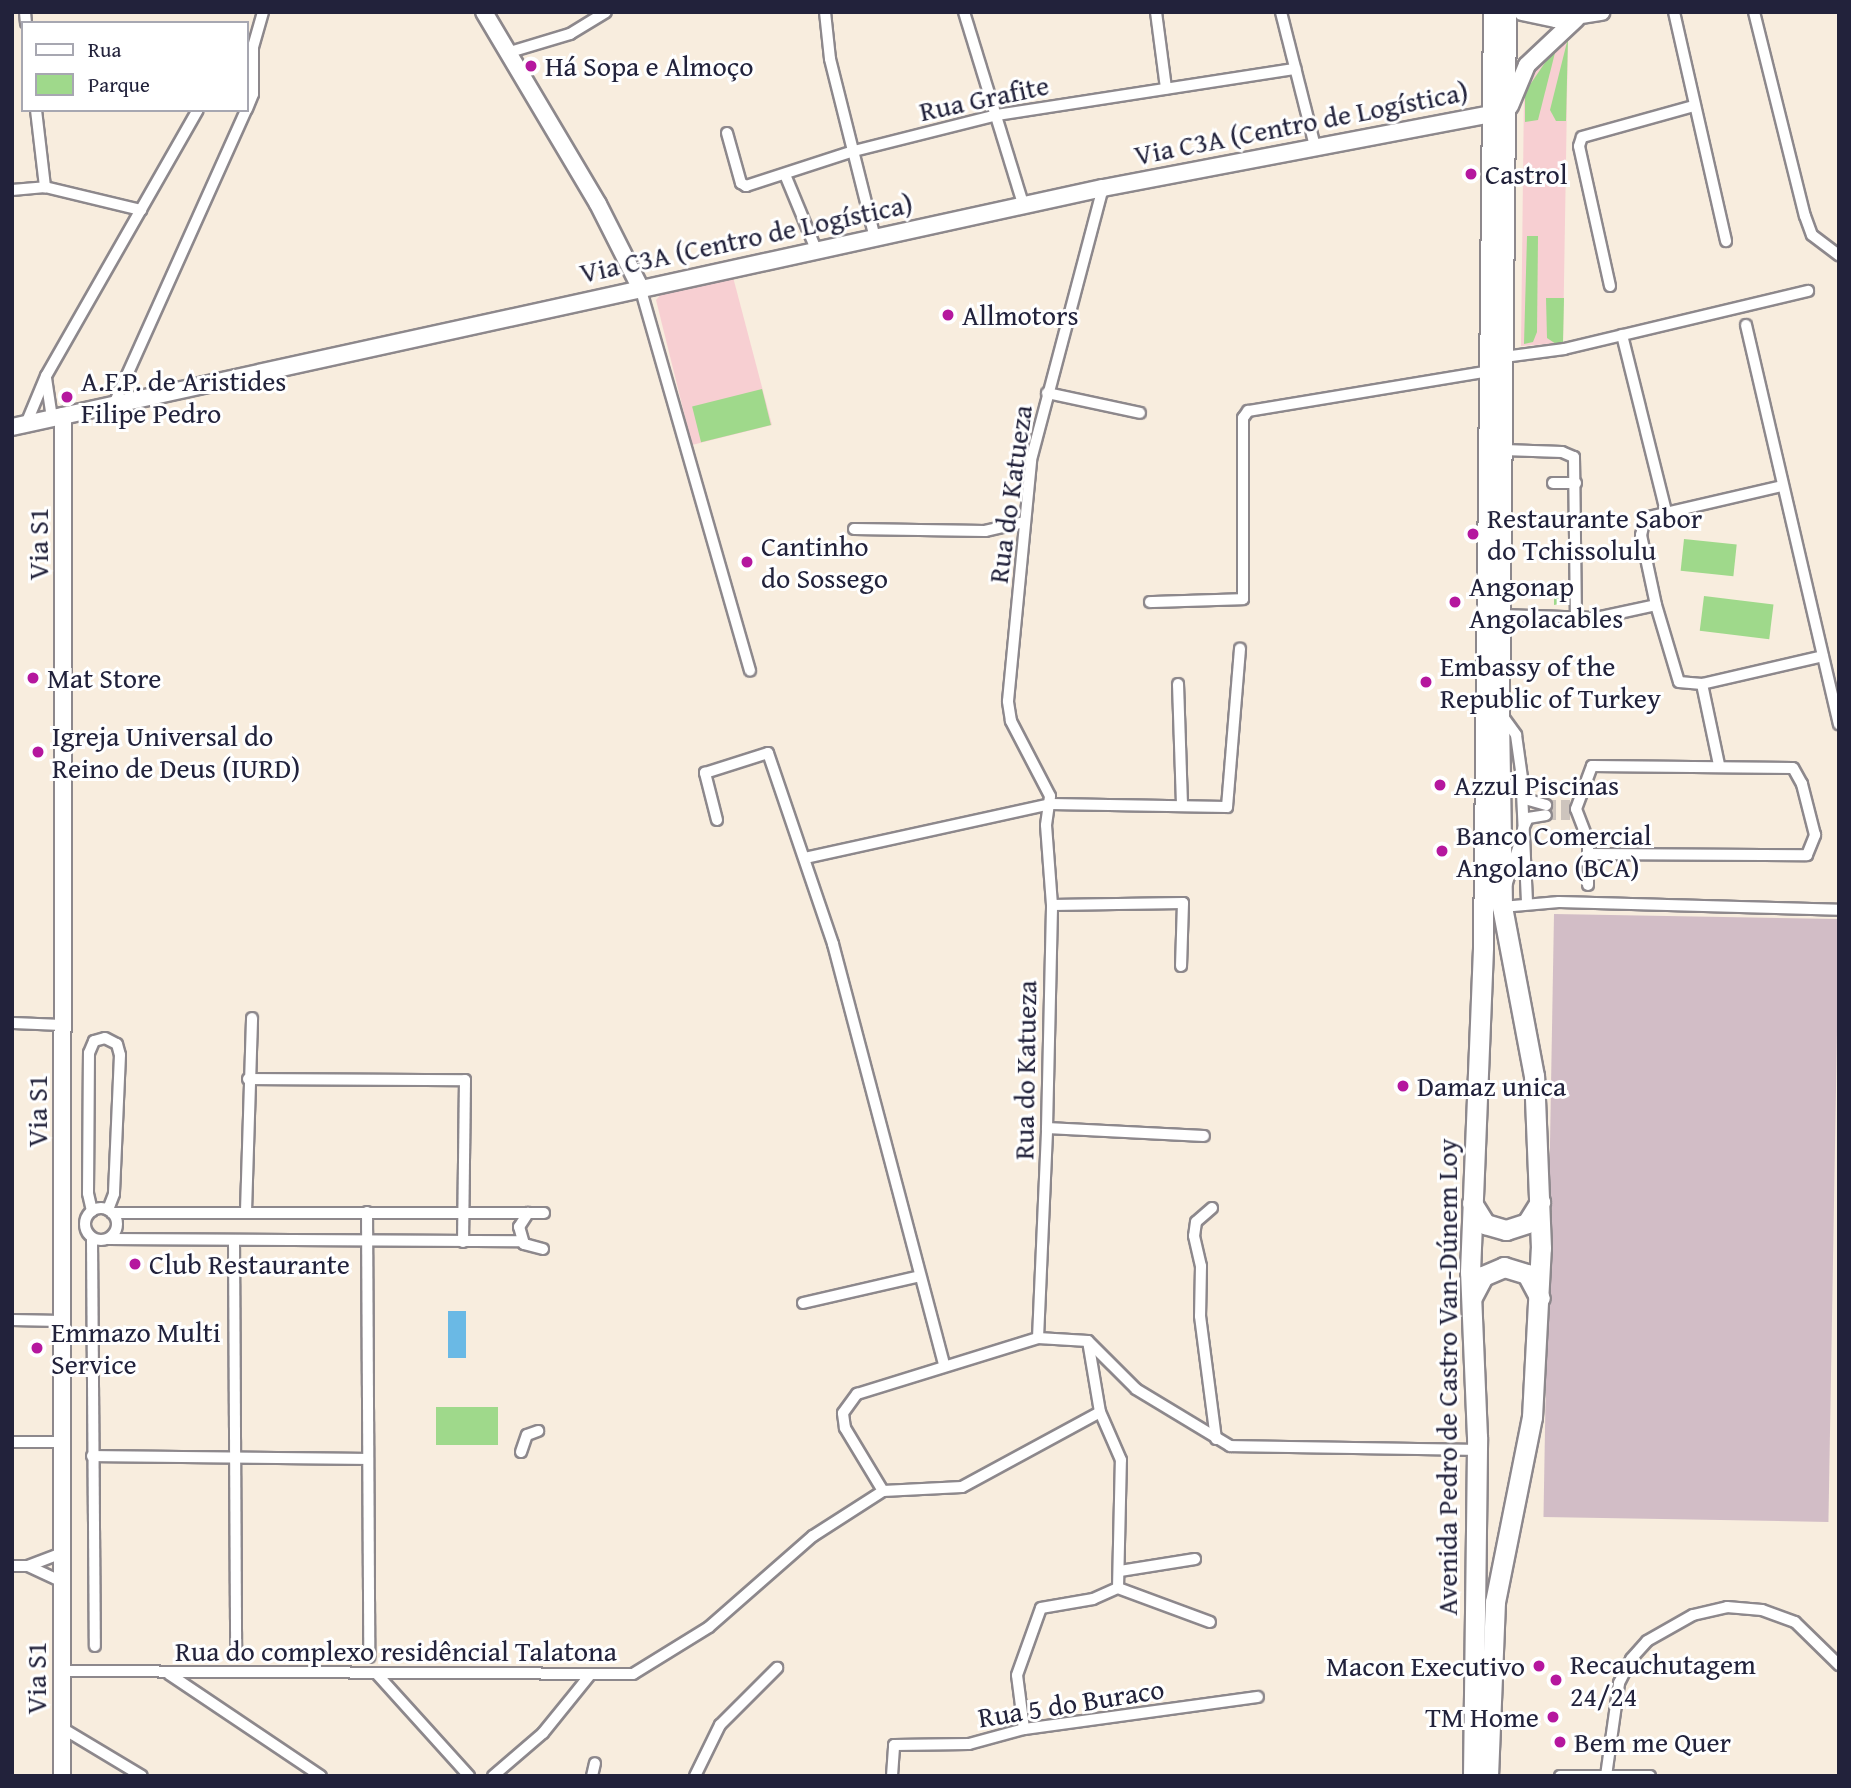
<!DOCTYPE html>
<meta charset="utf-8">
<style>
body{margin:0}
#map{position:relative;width:1851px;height:1788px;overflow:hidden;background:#f8edde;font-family:"Gentium Book Plus",serif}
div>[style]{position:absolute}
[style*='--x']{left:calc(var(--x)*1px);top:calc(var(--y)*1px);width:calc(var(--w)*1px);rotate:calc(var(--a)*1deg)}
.built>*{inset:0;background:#f7cfd2}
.industrial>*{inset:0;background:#d2bdc6;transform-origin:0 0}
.green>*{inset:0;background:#9fd98b;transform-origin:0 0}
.water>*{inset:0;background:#6ab9e5;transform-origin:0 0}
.street-tunnel>*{height:10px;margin-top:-5px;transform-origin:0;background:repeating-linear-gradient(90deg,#cdc4bd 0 10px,transparent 0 15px)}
.roads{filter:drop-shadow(2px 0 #8d888c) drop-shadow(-2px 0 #8d888c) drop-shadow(0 2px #8d888c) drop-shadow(0 -2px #8d888c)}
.street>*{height:10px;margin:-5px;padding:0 5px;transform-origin:5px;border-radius:5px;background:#fff}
.street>.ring{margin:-5px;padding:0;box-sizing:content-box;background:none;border:10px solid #fff;border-radius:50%}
.secondary>*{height:16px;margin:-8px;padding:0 8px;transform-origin:8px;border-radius:8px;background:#fff}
.highway>*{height:19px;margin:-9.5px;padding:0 9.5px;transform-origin:9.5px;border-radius:9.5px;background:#fff}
.dots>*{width:19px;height:19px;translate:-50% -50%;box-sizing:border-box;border:4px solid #fff;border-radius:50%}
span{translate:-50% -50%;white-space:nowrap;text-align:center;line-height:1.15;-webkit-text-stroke:6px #fff;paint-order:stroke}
.poi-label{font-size:28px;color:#22223b}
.left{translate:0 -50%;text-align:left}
.right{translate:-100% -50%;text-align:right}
.street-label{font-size:28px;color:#22223b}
.frame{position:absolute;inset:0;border:14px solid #22223b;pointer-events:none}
.legend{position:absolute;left:21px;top:21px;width:228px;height:91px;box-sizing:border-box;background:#fff;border:2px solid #a7a7b1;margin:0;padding:9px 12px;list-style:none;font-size:21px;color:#22223b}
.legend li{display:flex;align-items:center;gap:14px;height:35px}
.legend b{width:35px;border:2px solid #a7a7b1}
</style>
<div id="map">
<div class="built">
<div style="clip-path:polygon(1568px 38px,1563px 343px,1521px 346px,1524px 92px,1537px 68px)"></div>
<div style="clip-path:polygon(733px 277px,772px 425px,692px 445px,656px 300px,663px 292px)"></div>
</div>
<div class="industrial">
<div style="left:1554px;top:914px;width:285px;height:603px;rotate:1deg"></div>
</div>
<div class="green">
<div style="clip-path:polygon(1568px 38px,1566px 121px,1556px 121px,1550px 110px)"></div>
<div style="clip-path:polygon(1557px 45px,1538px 120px,1525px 122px,1525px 92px)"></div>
<div style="clip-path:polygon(1527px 236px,1538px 236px,1537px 332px,1533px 342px,1524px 344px)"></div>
<div style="clip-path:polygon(1546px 298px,1564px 298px,1563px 343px,1556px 344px,1547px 338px)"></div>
<div style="left:762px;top:389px;width:37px;height:72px;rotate:76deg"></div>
<div style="left:1684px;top:539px;width:53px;height:32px;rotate:6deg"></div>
<div style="clip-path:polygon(1554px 591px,1573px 591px,1573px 601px,1554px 605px)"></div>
<div style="left:1704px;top:596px;width:70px;height:35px;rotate:7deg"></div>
<div style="left:436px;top:1407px;width:62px;height:38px"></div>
</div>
<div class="water">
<div style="left:448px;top:1311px;width:18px;height:47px"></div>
</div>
<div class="street-tunnel">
<div style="--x:1546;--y:805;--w:24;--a:0"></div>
<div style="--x:1546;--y:815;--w:24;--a:0"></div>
</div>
<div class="roads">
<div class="street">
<div style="--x:25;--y:12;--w:11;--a:85"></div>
<div style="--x:825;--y:12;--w:47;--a:83.9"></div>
<div style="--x:830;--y:59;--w:185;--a:75.9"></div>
<div style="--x:964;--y:12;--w:204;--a:72.9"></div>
<div style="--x:1156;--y:12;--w:77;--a:82.5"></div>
<div style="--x:1281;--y:12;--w:138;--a:75.8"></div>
<div style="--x:1674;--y:12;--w:235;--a:77.2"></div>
<div style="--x:1754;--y:12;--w:210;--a:76"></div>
<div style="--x:1805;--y:216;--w:20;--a:70"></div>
<div style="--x:1812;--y:235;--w:34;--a:37"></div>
<div style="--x:510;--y:52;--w:63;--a:-16.7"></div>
<div style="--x:570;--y:34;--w:42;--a:-31.4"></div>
<div style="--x:247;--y:109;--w:16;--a:-68"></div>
<div style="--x:253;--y:94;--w:47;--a:-90"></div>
<div style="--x:253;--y:47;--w:36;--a:-74"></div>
<div style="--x:36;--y:110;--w:78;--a:83.3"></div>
<div style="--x:45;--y:187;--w:99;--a:13.5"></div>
<div style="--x:727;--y:133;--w:52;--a:74.4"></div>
<div style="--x:741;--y:183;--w:6;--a:31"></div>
<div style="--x:746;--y:186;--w:114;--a:-18"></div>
<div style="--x:854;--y:151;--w:147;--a:-14.1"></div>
<div style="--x:997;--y:115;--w:302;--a:-8.8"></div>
<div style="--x:786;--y:177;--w:81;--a:67.5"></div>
<div style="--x:12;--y:190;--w:33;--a:-5"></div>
<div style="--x:1610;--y:286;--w:143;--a:-102.5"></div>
<div style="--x:1579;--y:146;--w:9;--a:-72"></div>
<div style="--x:1582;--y:137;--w:116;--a:-15.5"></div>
<div style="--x:640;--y:287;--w:399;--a:74"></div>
<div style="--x:1746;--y:325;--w:410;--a:76.9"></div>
<div style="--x:1622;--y:335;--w:181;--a:76"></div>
<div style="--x:1504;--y:357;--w:61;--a:-7.6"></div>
<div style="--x:1564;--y:349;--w:251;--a:-13.4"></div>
<div style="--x:46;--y:378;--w:40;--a:81.5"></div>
<div style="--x:1047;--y:393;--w:95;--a:12.1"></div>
<div style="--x:114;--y:404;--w:322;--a:-65.8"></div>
<div style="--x:26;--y:424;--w:52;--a:-67.4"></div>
<div style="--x:46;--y:376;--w:306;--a:-60.3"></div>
<div style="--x:1504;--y:450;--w:58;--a:2"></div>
<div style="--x:1562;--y:452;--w:13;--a:23"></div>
<div style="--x:1574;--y:457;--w:160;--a:89.3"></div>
<div style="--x:1553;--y:483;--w:23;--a:0"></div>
<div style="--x:1782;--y:486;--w:141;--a:166.9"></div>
<div style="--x:1645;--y:518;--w:17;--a:103"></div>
<div style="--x:1641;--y:535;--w:72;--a:77.9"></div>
<div style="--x:1656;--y:605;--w:80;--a:73.4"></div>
<div style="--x:1679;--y:682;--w:23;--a:5"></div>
<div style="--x:1702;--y:684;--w:124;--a:-13"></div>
<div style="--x:854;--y:529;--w:131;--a:0.9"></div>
<div style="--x:985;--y:531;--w:41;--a:-12.7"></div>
<div style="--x:1150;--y:602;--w:93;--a:-1.8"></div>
<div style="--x:1243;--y:599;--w:181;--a:-90"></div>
<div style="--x:1243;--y:418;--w:9;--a:-54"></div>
<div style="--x:1248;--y:411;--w:244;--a:-9.4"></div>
<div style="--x:1501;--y:615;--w:95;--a:1.8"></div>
<div style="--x:1596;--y:618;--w:61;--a:-12.2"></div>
<div style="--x:1178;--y:684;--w:122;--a:88.1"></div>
<div style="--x:1702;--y:684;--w:83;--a:78.1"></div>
<div style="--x:1501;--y:714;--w:26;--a:54"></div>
<div style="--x:1516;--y:735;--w:65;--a:82"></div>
<div style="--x:1525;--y:799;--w:22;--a:16"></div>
<div style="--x:1522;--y:792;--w:112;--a:87.4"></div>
<div style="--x:717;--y:820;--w:49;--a:-104.3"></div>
<div style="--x:705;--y:773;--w:66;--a:-17.6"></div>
<div style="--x:768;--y:753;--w:202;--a:71.2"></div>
<div style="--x:833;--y:944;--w:434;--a:75.2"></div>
<div style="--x:1523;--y:829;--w:12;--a:-66"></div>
<div style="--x:1528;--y:818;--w:18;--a:-9"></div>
<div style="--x:1588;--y:854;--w:219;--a:0.3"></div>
<div style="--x:1807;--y:855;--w:22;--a:-68"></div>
<div style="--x:1815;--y:835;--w:53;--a:-104.3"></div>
<div style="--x:1802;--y:784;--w:18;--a:-119"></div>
<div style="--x:1793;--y:768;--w:201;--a:-179.4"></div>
<div style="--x:1592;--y:766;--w:46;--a:110.4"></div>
<div style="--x:1576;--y:809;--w:33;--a:69"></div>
<div style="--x:1588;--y:840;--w:45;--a:90"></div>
<div style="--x:805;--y:858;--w:251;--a:-12.4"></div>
<div style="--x:1050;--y:804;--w:177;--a:1"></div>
<div style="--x:1227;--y:807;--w:159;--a:-85.3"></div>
<div style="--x:1506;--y:886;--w:43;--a:-72.4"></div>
<div style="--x:1052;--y:905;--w:131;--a:-0.9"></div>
<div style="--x:1183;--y:903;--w:63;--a:91.8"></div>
<div style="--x:1502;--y:907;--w:57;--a:-5"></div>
<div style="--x:1559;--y:902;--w:280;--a:1.6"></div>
<div style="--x:12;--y:1023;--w:51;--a:2.2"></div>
<div style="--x:248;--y:1079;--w:217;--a:0.3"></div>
<div style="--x:465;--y:1080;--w:162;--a:90.7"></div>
<div style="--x:1047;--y:1128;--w:157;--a:2.9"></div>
<div class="ring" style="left:85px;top:1208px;width:22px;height:22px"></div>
<div style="--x:1212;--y:1208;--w:21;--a:139"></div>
<div style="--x:1196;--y:1222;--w:14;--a:98"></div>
<div style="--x:1194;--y:1236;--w:31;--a:77"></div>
<div style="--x:1201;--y:1266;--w:50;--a:91.1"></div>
<div style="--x:1200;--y:1316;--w:124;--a:82.6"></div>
<div style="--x:92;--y:1211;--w:18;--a:-103"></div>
<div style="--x:88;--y:1193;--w:140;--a:-89.6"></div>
<div style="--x:89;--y:1053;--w:13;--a:-67"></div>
<div style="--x:94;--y:1041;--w:11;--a:-15"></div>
<div style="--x:105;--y:1038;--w:13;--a:27"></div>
<div style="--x:117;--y:1044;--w:11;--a:75"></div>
<div style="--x:120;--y:1055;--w:139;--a:92.5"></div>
<div style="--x:114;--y:1194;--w:17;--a:111"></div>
<div style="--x:246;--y:1211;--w:193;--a:-88.2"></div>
<div style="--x:367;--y:1212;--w:445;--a:89.7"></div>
<div style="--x:112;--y:1213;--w:416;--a:0"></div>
<div style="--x:92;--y:1239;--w:407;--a:89.6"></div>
<div style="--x:108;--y:1239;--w:413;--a:0.3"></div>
<div style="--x:234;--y:1241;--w:410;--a:89.7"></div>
<div style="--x:543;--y:1249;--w:20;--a:-165"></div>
<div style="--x:524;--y:1244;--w:18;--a:-106"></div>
<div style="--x:519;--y:1227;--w:17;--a:-57"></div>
<div style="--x:528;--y:1213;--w:16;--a:0"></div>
<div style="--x:803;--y:1303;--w:120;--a:-13"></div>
<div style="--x:12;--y:1320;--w:50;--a:1.1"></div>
<div style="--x:1038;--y:1338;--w:210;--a:-87.5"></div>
<div style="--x:1047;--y:1128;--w:223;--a:-88.7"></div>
<div style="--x:1052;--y:905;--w:80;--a:-94.3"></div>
<div style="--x:1046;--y:825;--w:29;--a:-82"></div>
<div style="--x:1050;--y:796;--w:85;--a:-117.5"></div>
<div style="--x:1011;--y:721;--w:20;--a:-99"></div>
<div style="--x:1008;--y:701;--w:242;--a:-84.5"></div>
<div style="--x:1031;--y:460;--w:281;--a:-75.2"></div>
<div style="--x:12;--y:1442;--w:50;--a:0"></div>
<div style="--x:521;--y:1452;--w:18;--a:-71"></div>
<div style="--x:527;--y:1435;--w:12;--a:-20"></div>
<div style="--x:92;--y:1456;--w:275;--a:0.6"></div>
<div style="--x:883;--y:1491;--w:79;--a:-2.9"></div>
<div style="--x:962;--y:1487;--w:157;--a:-28.5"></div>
<div style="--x:12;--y:1566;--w:16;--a:0"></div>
<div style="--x:28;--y:1566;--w:36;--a:-21"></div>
<div style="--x:28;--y:1566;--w:38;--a:25"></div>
<div style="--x:1120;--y:1571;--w:76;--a:-9.1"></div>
<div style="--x:1118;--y:1588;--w:98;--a:20.3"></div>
<div style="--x:62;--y:1671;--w:571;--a:0.3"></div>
<div style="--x:633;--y:1674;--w:89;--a:-31.7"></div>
<div style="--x:709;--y:1627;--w:138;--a:-41.2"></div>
<div style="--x:813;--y:1536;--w:83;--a:-32.7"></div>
<div style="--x:883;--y:1491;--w:74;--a:-121.1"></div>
<div style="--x:845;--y:1428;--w:15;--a:-98"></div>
<div style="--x:843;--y:1413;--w:24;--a:-54"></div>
<div style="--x:857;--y:1394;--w:189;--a:-17.2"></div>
<div style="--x:1038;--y:1338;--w:50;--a:3.4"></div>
<div style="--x:1088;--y:1341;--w:68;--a:45"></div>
<div style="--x:1136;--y:1389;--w:110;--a:31.2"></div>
<div style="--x:1230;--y:1446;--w:247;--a:0.9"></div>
<div style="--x:376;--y:1673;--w:139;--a:47.9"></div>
<div style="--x:169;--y:1674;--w:183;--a:33.9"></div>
<div style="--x:62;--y:1728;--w:93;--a:31"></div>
<div style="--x:1024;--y:1729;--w:54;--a:-97.4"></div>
<div style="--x:1017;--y:1675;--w:71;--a:-70.3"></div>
<div style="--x:1041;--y:1608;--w:53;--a:-9.8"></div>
<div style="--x:1093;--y:1599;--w:27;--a:-24"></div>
<div style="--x:1118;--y:1588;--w:128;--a:-88.7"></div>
<div style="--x:1121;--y:1460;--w:52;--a:-113.6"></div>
<div style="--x:1100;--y:1412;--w:72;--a:-99.6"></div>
<div style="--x:493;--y:1776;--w:66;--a:-40.7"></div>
<div style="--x:543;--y:1733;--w:75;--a:-51"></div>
<div style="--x:592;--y:1776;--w:13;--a:-77"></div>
<div style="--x:695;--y:1776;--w:57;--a:-63.9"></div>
<div style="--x:720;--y:1725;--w:81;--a:-45"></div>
<div style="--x:892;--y:1776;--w:31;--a:-86"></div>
<div style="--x:894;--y:1745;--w:75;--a:-0.8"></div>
<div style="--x:969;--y:1744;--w:57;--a:-15.3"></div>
<div style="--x:1024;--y:1729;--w:236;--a:-7.8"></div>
<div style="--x:1560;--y:1776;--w:90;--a:0"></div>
<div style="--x:1606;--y:1776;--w:94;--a:-82"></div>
<div style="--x:1619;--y:1683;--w:27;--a:-63"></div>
<div style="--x:1631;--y:1659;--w:24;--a:-48"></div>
<div style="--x:1647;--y:1641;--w:53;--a:-29.5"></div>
<div style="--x:1693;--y:1615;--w:35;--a:-13"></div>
<div style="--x:1727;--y:1607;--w:35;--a:5"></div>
<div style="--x:1762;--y:1610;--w:35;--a:20"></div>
<div style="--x:1795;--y:1622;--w:62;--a:44.3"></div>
</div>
<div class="secondary">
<div style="--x:484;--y:12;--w:223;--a:59.3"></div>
<div style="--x:598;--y:204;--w:93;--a:63.2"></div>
<div style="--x:1522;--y:12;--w:35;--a:12"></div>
<div style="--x:1556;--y:19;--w:46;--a:-8.8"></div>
<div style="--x:1510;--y:106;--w:44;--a:-67.5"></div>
<div style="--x:1527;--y:65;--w:67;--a:-43.2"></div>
<div style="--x:12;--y:427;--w:1117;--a:-12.36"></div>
<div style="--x:1103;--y:188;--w:396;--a:-10.8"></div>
<div style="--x:62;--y:1776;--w:1360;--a:-89.96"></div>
</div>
<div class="highway">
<div style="--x:1472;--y:1203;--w:25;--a:58"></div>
<div style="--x:1485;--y:1224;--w:22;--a:16"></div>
<div style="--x:1506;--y:1230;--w:22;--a:-18"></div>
<div style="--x:1527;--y:1223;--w:25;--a:-58"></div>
<div style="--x:1472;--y:1297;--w:24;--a:-62"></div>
<div style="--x:1483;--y:1276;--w:23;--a:-23"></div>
<div style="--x:1504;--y:1267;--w:24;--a:17"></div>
<div style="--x:1527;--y:1274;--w:27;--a:62"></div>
<div style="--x:1473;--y:1776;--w:339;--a:-89.3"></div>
<div style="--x:1477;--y:1437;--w:165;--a:-92.4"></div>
<div style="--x:1470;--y:1272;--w:325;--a:-87.7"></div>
<div style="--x:1483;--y:947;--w:935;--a:-89.39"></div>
<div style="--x:1488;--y:1776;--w:174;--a:-87.7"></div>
<div style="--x:1495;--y:1602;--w:189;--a:-78.7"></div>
<div style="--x:1532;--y:1417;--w:169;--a:-87"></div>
<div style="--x:1541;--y:1248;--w:172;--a:-92.3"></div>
<div style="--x:1534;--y:1076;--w:172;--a:-100.7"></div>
<div style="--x:1502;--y:907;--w:195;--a:-90.9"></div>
<div style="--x:1499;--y:712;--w:700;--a:-89.43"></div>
</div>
</div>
<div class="dots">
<div style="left:531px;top:66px;background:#b5179e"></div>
<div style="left:1471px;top:174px;background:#b5179e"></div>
<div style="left:948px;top:315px;background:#b5179e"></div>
<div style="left:67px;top:397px;background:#b5179e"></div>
<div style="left:1473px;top:534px;background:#b5179e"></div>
<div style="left:747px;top:562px;background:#b5179e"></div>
<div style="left:1455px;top:602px;background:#b5179e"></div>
<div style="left:33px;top:678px;background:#b5179e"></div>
<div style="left:1426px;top:682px;background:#b5179e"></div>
<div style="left:38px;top:752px;background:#b5179e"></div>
<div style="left:1440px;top:785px;background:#b5179e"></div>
<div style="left:1442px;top:851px;background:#b5179e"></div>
<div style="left:1403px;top:1086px;background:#b5179e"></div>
<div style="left:135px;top:1264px;background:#b5179e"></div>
<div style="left:37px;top:1348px;background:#b5179e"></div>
<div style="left:1539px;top:1666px;background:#b5179e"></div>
<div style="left:1556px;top:1680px;background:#b5179e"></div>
<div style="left:1553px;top:1717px;background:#b5179e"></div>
<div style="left:1560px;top:1742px;background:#b5179e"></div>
</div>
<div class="poi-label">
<span class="left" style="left:545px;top:66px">Há Sopa e Almoço</span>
<span class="left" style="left:1485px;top:174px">Castrol</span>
<span class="left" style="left:962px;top:315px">Allmotors</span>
<span class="left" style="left:81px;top:397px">A.F.P. de Aristides<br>Filipe Pedro</span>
<span class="left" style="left:1487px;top:534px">Restaurante Sabor<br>do Tchissolulu</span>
<span class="left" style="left:761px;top:562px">Cantinho<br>do Sossego</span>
<span class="left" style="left:1469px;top:602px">Angonap<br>Angolacables</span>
<span class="left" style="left:1440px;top:682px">Embassy of the<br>Republic of Turkey</span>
<span class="left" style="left:47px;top:678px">Mat Store</span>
<span class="left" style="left:52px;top:752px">Igreja Universal do<br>Reino de Deus (IURD)</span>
<span class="left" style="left:1454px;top:785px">Azzul Piscinas</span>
<span class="left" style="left:1456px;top:851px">Banco Comercial<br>Angolano (BCA)</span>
<span class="left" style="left:1417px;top:1086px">Damaz unica</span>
<span class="left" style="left:149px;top:1264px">Club Restaurante</span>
<span class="left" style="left:51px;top:1348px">Emmazo Multi<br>Service</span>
<span class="left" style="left:1570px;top:1680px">Recauchutagem<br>24/24</span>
<span class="right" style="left:1525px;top:1666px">Macon Executivo</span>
<span class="right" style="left:1539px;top:1717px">TM Home</span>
<span class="left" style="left:1574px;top:1742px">Bem me Quer</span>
</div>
<div class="street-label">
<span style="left:984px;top:98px;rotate:-12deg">Rua Grafite</span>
<span style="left:1301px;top:123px;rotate:-11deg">Via C3A (Centro de Logística)</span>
<span style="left:746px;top:238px;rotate:-12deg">Via C3A (Centro de Logística)</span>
<span style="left:1010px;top:494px;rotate:-82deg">Rua do Katueza</span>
<span style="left:38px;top:544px;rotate:-90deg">Via S1</span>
<span style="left:1025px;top:1070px;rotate:-89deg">Rua do Katueza</span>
<span style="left:37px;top:1111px;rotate:-90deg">Via S1</span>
<span style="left:1447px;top:1377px;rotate:-90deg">Avenida Pedro de Castro Van-Dúnem Loy</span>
<span style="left:396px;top:1651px">Rua do complexo residêncial Talatona</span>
<span style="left:36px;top:1678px;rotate:-90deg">Via S1</span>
<span style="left:1071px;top:1703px;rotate:-9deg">Rua 5 do Buraco</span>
</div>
<div class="frame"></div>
<ul class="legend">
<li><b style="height:9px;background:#fff"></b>Rua</li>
<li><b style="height:19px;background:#9fd98b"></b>Parque</li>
</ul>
</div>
